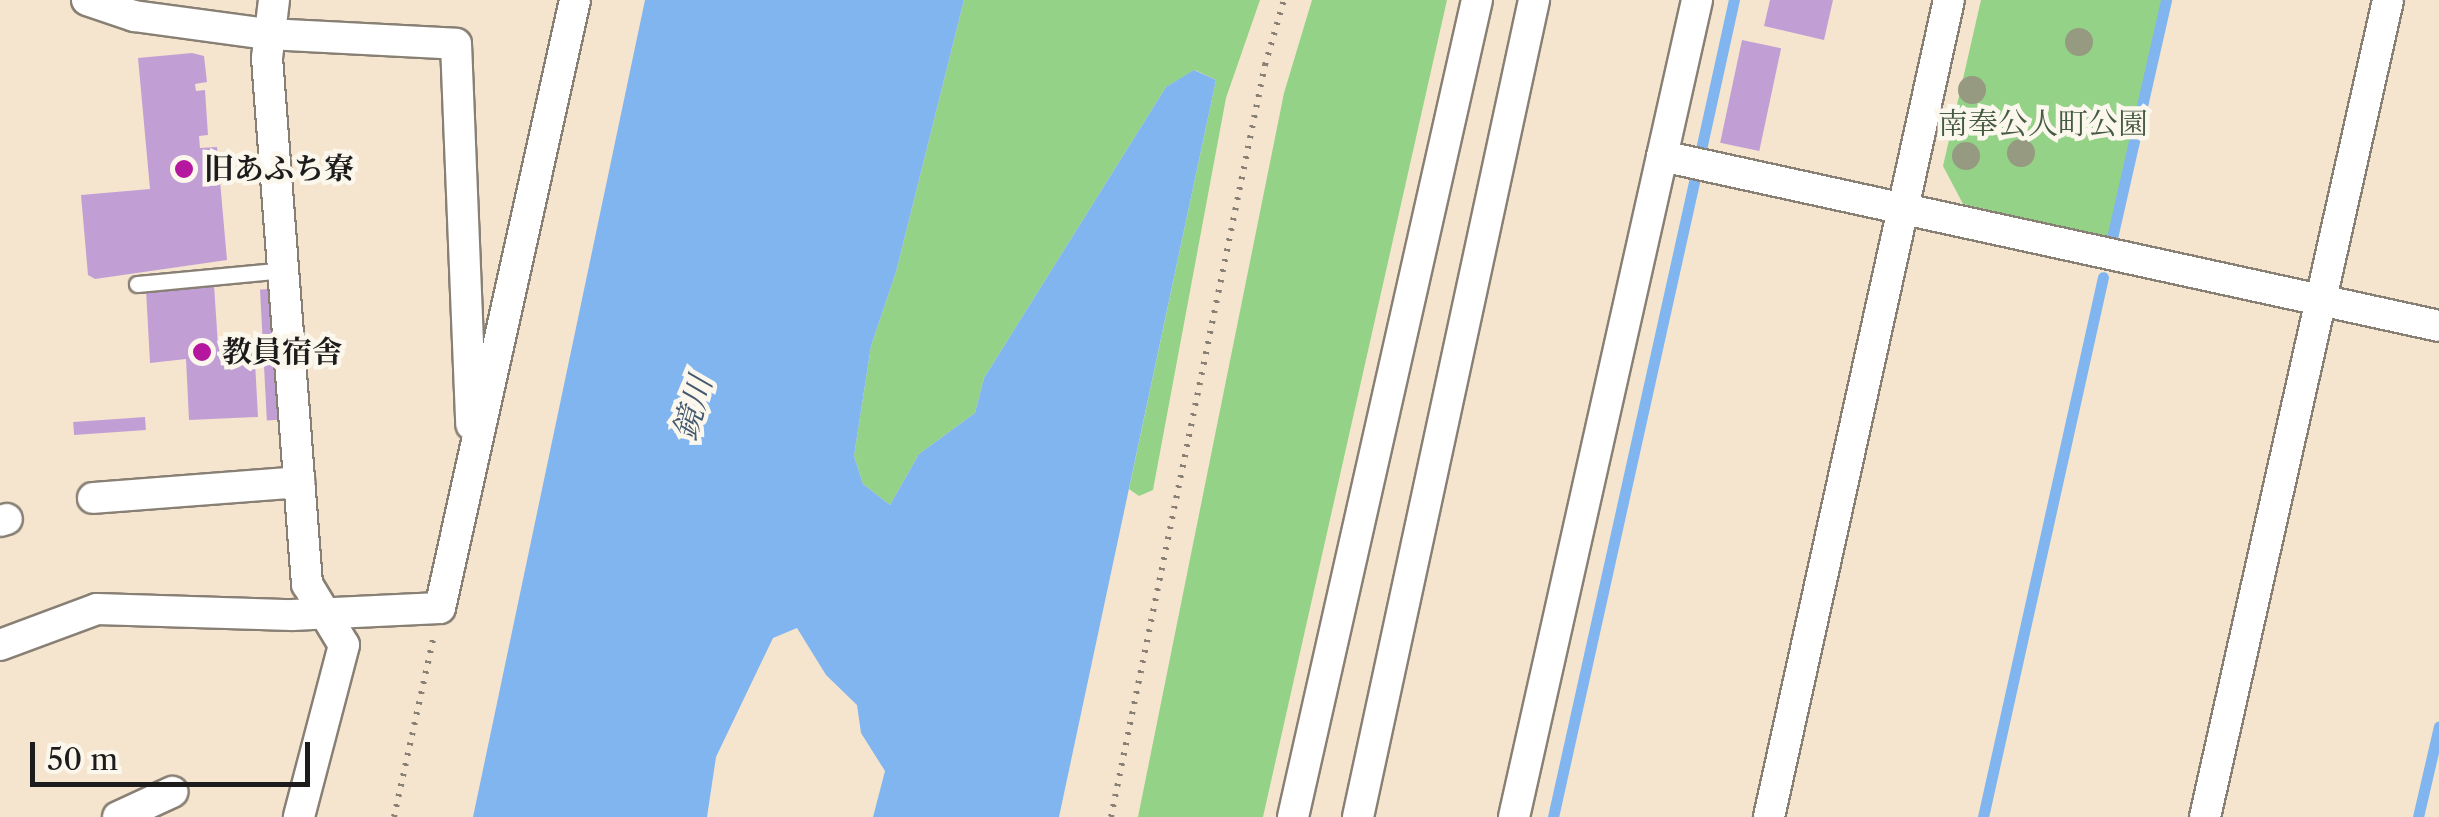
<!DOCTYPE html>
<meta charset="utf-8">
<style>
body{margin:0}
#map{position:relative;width:2439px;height:817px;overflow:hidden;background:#f6e5ce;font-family:"Libre Caslon Text","Noto Serif JP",serif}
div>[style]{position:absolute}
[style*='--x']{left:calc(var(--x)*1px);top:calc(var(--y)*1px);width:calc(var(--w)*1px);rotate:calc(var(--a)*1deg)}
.green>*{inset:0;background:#94d288}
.water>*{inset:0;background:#81b5ef}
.stream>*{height:11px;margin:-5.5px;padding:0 5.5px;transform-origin:5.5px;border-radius:5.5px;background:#81b5ef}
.building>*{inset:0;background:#c19fd5;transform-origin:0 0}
.path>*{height:6px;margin-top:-3px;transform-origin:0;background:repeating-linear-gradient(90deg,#898075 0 2.5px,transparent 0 10.5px)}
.roads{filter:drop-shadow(2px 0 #898075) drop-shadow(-2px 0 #898075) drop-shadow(0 2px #898075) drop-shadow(0 -2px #898075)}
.lane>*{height:15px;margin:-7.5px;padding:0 7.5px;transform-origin:7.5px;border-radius:7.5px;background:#fff}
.street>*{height:30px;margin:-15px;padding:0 15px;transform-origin:15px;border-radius:15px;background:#fff}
.trees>*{width:28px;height:28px;margin:-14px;border-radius:50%;background:#959a81}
.dots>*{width:28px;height:28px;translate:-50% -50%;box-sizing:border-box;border:5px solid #fbf7ec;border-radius:50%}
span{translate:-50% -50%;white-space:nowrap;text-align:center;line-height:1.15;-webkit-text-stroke:9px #fbf7ec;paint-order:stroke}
.park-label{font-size:30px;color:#465c42}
.poi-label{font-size:30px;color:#1c1c1c;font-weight:700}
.left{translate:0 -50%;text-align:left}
.water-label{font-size:32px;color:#445970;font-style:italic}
.scale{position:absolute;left:30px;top:742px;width:280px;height:45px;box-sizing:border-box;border:5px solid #1c1c1c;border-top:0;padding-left:12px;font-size:30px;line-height:35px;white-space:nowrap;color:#1c1c1c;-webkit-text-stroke:8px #fbf7ec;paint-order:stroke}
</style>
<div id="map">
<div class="green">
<div style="clip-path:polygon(964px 0,1260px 0,1226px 98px,1153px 490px,1139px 496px,1129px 489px,1216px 80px,1195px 70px,1166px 87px,984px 378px,975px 413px,919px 454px,890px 505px,863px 484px,854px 456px,871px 346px,896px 272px)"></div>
<div style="clip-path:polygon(1312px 0,1447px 0,1263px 817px,1138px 817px,1284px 93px)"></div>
<div style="clip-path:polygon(1981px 0,2162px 0,2108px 237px,1963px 204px,1943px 166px)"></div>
</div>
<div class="water">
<div style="clip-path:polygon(645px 0,964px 0,896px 272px,871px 346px,854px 456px,863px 484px,890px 505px,919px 454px,975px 413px,984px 378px,1166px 87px,1194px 70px,1216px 80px,1059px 817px,873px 817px,885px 771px,861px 733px,857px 705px,826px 675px,797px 628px,773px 638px,716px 757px,707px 817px,473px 817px)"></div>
</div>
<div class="stream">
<div style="--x:1700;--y:154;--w:158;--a:-77.6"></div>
<div style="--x:2112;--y:238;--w:244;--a:-77.2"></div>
<div style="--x:1553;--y:817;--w:660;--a:-77.48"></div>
<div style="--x:1983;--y:817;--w:553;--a:-77.47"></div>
<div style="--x:2418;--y:817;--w:93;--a:-77"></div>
</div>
<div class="building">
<div style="clip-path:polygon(1770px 0,1833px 0,1824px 40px,1764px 26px)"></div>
<div style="left:1742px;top:40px;width:40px;height:105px;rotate:12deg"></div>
<div style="clip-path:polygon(192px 53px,204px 56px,207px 82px,195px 84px,196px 91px,205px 90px,208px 135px,199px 136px,200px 148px,217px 147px,227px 260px,95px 279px,88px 275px,81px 195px,150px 189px,138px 58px)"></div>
<div style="clip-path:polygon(214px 285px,218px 345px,254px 343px,258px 417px,189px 420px,186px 359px,150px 363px,146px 290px)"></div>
<div style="left:271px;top:289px;width:131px;height:11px;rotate:87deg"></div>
<div style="left:145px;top:417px;width:13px;height:72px;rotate:86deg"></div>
</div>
<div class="path">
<div style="--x:394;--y:817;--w:182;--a:-77.6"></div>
<div style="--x:1111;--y:817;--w:768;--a:-78.43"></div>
<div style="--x:1265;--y:65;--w:68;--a:-73.7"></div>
</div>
<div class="roads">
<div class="lane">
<div style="--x:137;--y:284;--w:148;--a:-5.4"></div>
</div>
<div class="street">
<div style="--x:87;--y:0;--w:50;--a:18.8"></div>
<div style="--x:134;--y:16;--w:135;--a:7.7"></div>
<div style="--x:268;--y:34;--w:188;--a:3"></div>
<div style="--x:456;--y:44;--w:381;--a:87.7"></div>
<div style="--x:274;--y:0;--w:58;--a:96.9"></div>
<div style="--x:267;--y:58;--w:528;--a:85.65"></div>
<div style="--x:307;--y:584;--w:71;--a:58.8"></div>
<div style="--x:344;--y:645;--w:178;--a:104.7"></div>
<div style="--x:1662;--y:156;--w:795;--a:12.34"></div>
<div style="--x:93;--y:498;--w:207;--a:-4.4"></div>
<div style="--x:0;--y:521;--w:7;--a:-16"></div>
<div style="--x:0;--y:645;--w:103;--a:-20.4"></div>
<div style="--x:97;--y:609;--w:195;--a:1.8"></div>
<div style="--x:292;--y:615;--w:148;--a:-2.7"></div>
<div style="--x:440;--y:608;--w:623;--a:-77.48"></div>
<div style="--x:118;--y:817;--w:60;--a:-24.8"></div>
<div style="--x:1293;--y:817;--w:837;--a:-77.31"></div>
<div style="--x:1358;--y:817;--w:836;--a:-77.84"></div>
<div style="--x:1514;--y:817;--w:837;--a:-77.37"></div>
<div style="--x:1769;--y:817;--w:837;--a:-77.58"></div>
<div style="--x:2205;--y:817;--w:837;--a:-77.37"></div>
</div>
</div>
<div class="trees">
<div style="left:2079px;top:42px"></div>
<div style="left:1972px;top:90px"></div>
<div style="left:2021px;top:153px"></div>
<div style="left:1966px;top:156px"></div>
</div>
<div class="dots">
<div style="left:184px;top:169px;background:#b5179e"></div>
<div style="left:202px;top:352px;background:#b5179e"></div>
</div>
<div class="park-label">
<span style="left:2043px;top:124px">南奉公人町公園</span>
</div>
<div class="poi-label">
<span class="left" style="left:204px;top:169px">旧あふち寮</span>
<span class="left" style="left:222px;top:352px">教員宿舎</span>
</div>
<div class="water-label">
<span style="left:693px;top:408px;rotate:-74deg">鏡川</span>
</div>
<div class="scale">50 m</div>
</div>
